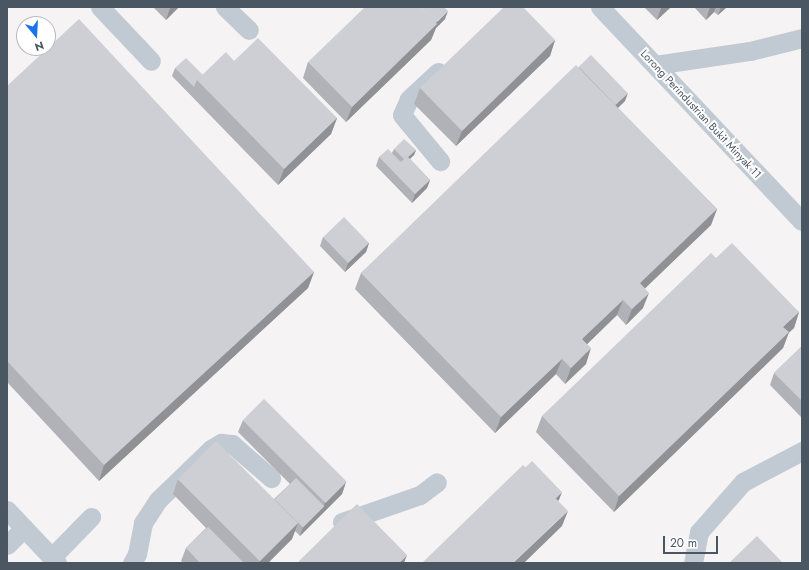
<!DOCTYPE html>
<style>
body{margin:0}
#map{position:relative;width:809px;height:570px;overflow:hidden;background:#f5f3f3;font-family:Jost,sans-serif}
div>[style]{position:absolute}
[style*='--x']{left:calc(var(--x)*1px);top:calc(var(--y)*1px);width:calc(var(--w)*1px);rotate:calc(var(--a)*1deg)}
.minor>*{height:19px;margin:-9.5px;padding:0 9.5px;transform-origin:9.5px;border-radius:9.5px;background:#c1cad2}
.wall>*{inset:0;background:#b0b2b7}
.shaded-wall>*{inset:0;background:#909195}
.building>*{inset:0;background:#cdcfd5;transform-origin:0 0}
span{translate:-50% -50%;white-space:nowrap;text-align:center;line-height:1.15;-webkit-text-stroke:4px #fff;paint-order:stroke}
.street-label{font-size:11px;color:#4a5661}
.frame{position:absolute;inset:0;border:8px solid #4a5661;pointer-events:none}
.north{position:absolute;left:16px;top:16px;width:40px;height:40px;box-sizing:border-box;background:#fff;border:1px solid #b7bbc0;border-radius:50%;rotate:162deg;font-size:11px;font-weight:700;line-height:16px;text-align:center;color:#4a5661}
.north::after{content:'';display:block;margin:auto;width:14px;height:18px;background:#1a73e8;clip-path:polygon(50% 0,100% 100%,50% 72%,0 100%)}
.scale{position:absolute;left:663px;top:536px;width:55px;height:18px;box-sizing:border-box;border:2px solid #4a5661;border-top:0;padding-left:5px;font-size:12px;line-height:14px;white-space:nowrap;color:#4a5661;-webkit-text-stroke:3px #fff;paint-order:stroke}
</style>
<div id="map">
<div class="minor">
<div style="--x:100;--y:7;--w:74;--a:46.6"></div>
<div style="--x:225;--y:7;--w:33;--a:44"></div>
<div style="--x:600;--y:7;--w:294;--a:46.7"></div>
<div style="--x:655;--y:65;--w:96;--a:-8.4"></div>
<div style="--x:750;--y:51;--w:54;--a:-14"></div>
<div style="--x:438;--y:72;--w:40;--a:137"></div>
<div style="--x:409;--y:99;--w:17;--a:114"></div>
<div style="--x:402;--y:115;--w:60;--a:50.4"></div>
<div style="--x:7;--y:510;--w:73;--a:46.7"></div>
<div style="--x:342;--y:522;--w:83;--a:-19.1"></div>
<div style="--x:420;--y:495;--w:21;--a:-37"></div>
<div style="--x:7;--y:545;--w:24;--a:-45"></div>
<div style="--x:52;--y:557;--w:56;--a:-45.7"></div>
<div style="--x:132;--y:563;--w:10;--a:-61"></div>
<div style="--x:137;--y:554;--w:32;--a:-79"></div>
<div style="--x:143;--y:523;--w:27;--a:-57"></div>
<div style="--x:158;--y:500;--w:74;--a:-43.9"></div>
<div style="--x:211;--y:449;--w:12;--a:-31"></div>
<div style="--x:221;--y:443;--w:11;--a:5"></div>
<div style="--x:232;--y:444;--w:52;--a:41.1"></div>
<div style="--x:693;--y:563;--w:32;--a:-79"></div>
<div style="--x:699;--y:532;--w:67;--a:-48.7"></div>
<div style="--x:743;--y:482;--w:67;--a:-27.7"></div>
</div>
<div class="wall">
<div style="clip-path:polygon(153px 7px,179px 7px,166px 20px)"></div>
<div style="clip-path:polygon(644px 7px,671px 7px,657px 20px)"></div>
<div style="clip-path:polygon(694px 7px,727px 7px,718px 15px,714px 12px,706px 20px)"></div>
<div style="clip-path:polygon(445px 19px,436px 28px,431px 40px,346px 122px,303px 78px,308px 62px)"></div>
<div style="clip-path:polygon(555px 40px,550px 56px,456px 146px,414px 104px,420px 88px)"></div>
<div style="clip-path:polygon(234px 61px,337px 118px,331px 134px,278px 185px,172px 76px,175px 68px,203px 75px)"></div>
<div style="clip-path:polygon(579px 67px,625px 101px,618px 108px,717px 209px,711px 225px,645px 288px,643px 308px,626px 325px,617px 315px,587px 344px,586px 364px,565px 384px,556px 374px,495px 433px,355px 289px,361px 273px)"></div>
<div style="clip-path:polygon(7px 86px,314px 272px,308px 288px,99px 481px,7px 382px)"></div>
<div style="clip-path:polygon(394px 149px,416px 150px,414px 155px,410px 159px,430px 180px,427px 188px,412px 203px,376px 166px,379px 157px,392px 153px)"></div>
<div style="clip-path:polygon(323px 237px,369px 243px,366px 252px,345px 272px,320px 246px)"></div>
<div style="clip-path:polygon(716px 258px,799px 312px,794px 328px,789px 332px,783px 348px,614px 512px,536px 432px,542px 416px)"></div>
<div style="clip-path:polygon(802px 346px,802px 418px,770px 385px,774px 373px)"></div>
<div style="clip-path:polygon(243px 420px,346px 482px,342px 494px,300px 536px,295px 531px,292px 539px,268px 563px,184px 563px,181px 561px,186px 548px,206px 528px,173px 494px,178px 479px,274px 499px,290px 484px,238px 432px)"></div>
</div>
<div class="shaded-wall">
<div style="clip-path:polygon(171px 7px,179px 7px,166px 20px,170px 8px)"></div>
<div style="clip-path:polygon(662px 7px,671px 7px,657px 20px,661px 8px)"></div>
<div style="clip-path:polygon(710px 7px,716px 7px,714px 12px,706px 20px)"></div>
<div style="clip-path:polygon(721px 7px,727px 7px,718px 15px)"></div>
<div style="clip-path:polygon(448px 11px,445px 19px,436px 28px,431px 40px,346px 122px,352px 107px)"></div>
<div style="clip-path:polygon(555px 40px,550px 56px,456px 146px,462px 131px)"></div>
<div style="clip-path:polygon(628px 93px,625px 101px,607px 118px,610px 110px)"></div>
<div style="clip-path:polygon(337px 118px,331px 134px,278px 185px,284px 169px)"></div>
<div style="clip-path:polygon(416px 150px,414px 155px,404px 164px,405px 160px)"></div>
<div style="clip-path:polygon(430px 180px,427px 188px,412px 203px,415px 194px)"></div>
<div style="clip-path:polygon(717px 209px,711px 225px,634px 299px,640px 283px)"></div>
<div style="clip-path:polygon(369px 243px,366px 252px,345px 272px,348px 263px)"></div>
<div style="clip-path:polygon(314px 272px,308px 288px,99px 481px,104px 465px)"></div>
<div style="clip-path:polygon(649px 293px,643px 308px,626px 325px,632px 309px)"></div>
<div style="clip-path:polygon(623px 300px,617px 315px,577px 354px,582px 339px)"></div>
<div style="clip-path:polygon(799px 312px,794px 328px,778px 343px,783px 327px)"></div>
<div style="clip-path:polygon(789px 332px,783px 348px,614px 512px,619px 496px)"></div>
<div style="clip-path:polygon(591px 348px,586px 364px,565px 384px,571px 368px)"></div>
<div style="clip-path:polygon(562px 359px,556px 374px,495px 433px,501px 417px)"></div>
<div style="clip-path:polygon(346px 482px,342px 494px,300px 536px,303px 527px,324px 506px,325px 502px)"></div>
<div style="clip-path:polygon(562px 492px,559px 500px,547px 512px,551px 503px)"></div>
<div style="clip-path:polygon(568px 511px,562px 526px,524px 563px,513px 563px)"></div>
<div style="clip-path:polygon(298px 523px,292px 539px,268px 563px,259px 563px,260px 561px)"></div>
<div style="clip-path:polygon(407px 555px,404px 563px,399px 563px)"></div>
</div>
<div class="building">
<div style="clip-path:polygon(365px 7px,420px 7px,437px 24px,352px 107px,308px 62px)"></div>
<div style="clip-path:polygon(420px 7px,444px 7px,448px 11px,435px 23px)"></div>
<div style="clip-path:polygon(504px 7px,523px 7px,555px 40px,462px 131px,420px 88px)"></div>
<div style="clip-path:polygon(79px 19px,314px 272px,104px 465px,7px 361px,7px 86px)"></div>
<div style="clip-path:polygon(258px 38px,337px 118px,284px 169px,197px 80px,226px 52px,234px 61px)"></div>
<div style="left:591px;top:55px;width:53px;height:17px;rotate:46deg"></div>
<div style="clip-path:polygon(186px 58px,203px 75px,197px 80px,194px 87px,175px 68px)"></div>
<div style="clip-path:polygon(576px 65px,717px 209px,640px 283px,649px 293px,632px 309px,623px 300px,582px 339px,591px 348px,571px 368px,562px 359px,501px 417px,361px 273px)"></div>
<div style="clip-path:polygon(404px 139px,416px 150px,408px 157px,407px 156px,404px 159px,394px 149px)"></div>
<div style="clip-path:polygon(388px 149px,401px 162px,407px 156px,430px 180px,415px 194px,379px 157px)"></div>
<div style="left:344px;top:217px;width:36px;height:29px;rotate:46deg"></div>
<div style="clip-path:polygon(732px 243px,799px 312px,783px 327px,789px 332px,619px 496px,542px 416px,711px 253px,716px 258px)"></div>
<div style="clip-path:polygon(802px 346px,802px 401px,774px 373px)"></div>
<div style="left:264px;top:399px;width:117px;height:30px;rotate:45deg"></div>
<div style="left:216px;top:441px;width:116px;height:54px;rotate:45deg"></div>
<div style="left:532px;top:461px;width:43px;height:10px;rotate:46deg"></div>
<div style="clip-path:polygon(523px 465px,568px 511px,513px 563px,422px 563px)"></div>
<div style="left:296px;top:478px;width:40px;height:30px;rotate:45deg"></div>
<div style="clip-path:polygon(357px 504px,407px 555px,399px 563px,297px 563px)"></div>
<div style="clip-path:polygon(208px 527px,244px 563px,200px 563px,186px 548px)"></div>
<div style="clip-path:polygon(757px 536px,783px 563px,729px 563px)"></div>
</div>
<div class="street-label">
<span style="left:701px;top:114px;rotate:47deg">Lorong Perindustrian Bukit Minyak 11</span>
</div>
<div class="frame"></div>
<div class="north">N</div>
<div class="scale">20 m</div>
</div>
